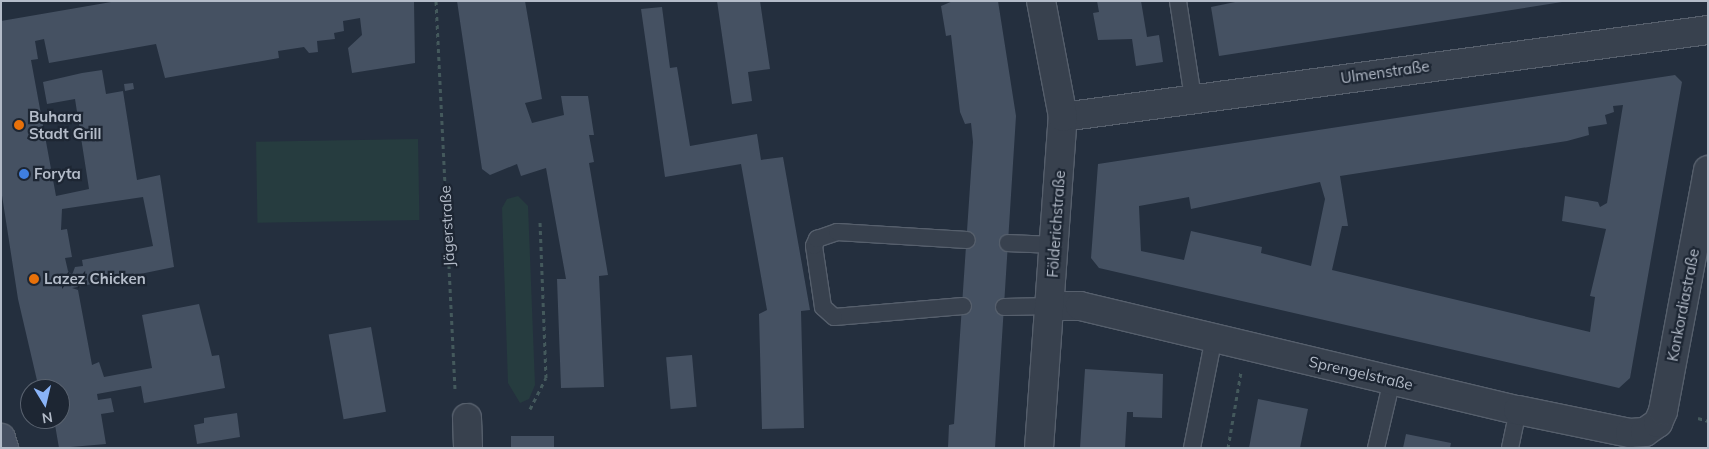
<!DOCTYPE html>
<meta charset="utf-8">
<style>
body{margin:0}
#map{position:relative;width:1709px;height:449px;overflow:hidden;background:#242f3e;font-family:Mulish,sans-serif}
div>[style]{position:absolute}
[style*='--x']{left:calc(var(--x)*1px);top:calc(var(--y)*1px);width:calc(var(--w)*1px);rotate:calc(var(--a)*1deg)}
.green>*{inset:0;background:#263c3f;transform-origin:0 0}
.building>*{inset:0;background:#455162;transform-origin:0 0}
.path>*{height:3px;margin-top:-1.5px;transform-origin:0;background:repeating-linear-gradient(90deg,#44595c 0 4px,transparent 0 8px)}
.roads{filter:drop-shadow(1px 0 #565f6c) drop-shadow(-1px 0 #565f6c) drop-shadow(0 1px #565f6c) drop-shadow(0 -1px #565f6c)}
.lane>*{height:16px;margin:-8px;padding:0 8px;transform-origin:8px;border-radius:8px;background:#38414e}
.street>*{height:28px;margin:-14px;padding:0 14px;transform-origin:14px;border-radius:14px;background:#38414e}
.secondary>*{height:28px;margin:-14px;padding:0 14px;transform-origin:14px;border-radius:14px;background:#465061}
.dots>*{width:14px;height:14px;translate:-50% -50%;box-sizing:border-box;border:2px solid #1d2633;border-radius:50%}
span{translate:-50% -50%;white-space:nowrap;text-align:center;line-height:1.15;-webkit-text-stroke:4.5px #1d2633;paint-order:stroke}
.street-label{font-size:15px;color:#b4bcc9}
.poi-label{font-size:15px;color:#b4bcc9;font-weight:700}
.left{translate:0 -50%;text-align:left}
.frame{position:absolute;inset:0;border:2px solid #b4bcc9;pointer-events:none}
.north{position:absolute;left:20px;top:379px;width:50px;height:50px;box-sizing:border-box;background:#1d2633;border:1px solid #59626f;border-radius:50%;rotate:171deg;font-size:14px;font-weight:700;line-height:20px;text-align:center;color:#b4bcc9}
.north::after{content:'';display:block;margin:auto;width:18px;height:22px;background:#8ab4f8;clip-path:polygon(50% 0,100% 100%,50% 72%,0 100%)}
</style>
<div id="map">
<div class="green">
<div style="left:418px;top:139px;width:81px;height:162px;rotate:89deg"></div>
<div style="clip-path:polygon(518px 196px,528px 206px,535px 385px,529px 399px,520px 403px,508px 383px,502px 208px,507px 199px)"></div>
</div>
<div class="building">
<div style="clip-path:polygon(evenodd,117px 1px,414px 1px,415px 63px,352px 73px,348px 48px,362px 35px,360px 18px,343px 21px,344px 31px,334px 33px,335px 39px,317px 41px,318px 52px,309px 53px,304px 47px,278px 51px,279px 58px,165px 78px,156px 44px,49px 63px,44px 39px,35px 41px,38px 59px,31px 60px,56px 196px,89px 189px,75px 99px,47px 104px,43px 82px,82px 73px,102px 70px,106px 94px,123px 91px,137px 180px,160px 175px,174px 267px,72px 288px,78px 290px,92px 365px,99px 362px,104px 377px,152px 368px,142px 315px,199px 304px,212px 356px,219px 355px,225px 388px,144px 403px,141px 386px,97px 394px,98px 400px,111px 398px,114px 412px,101px 414px,106px 444px,59px 448px,54px 419px,60px 419px,60px 389px,39px 389px,18px 299px,1px 189px,1px 21px,117px 1px,143px 197px,153px 246px,82px 260px,83px 266px,75px 267px,72px 275px,68px 271px,65px 258px,72px 257px,67px 229px,61px 230px,62px 209px,143px 197px)"></div>
<div style="clip-path:polygon(457px 1px,525px 1px,542px 99px,525px 103px,532px 123px,564px 115px,561px 96px,588px 96px,594px 135px,589px 135px,594px 162px,589px 163px,608px 275px,599px 276px,604px 387px,561px 388px,557px 279px,566px 279px,546px 168px,521px 176px,517px 164px,490px 175px,482px 169px)"></div>
<div style="clip-path:polygon(717px 1px,760px 1px,770px 69px,748px 72px,752px 101px,732px 104px)"></div>
<div style="clip-path:polygon(953px 1px,998px 1px,1016px 116px,995px 448px,948px 448px,949px 425px,954px 424px,973px 142px,971px 123px,965px 124px,960px 112px,951px 35px,946px 36px,941px 6px)"></div>
<div style="clip-path:polygon(1097px 1px,1141px 1px,1147px 37px,1159px 35px,1163px 62px,1136px 66px,1132px 39px,1098px 40px,1093px 13px,1099px 12px)"></div>
<div style="clip-path:polygon(1240px 1px,1562px 1px,1562px 2px,1219px 56px,1211px 7px)"></div>
<div style="clip-path:polygon(662px 7px,670px 68px,677px 67px,690px 146px,757px 134px,761px 160px,783px 157px,810px 310px,801px 311px,804px 428px,762px 429px,759px 314px,767px 310px,741px 164px,665px 177px,641px 9px)"></div>
<div style="clip-path:polygon(evenodd,1675px 75px,1682px 82px,1630px 378px,1619px 388px,1099px 268px,1091px 258px,1098px 164px,1675px 75px,1623px 105px,1607px 203px,1600px 207px,1598px 202px,1565px 196px,1562px 221px,1606px 229px,1590px 296px,1595px 297px,1590px 332px,1332px 270px,1342px 226px,1348px 226px,1340px 176px,1567px 141px,1589px 135px,1588px 127px,1607px 124px,1605px 115px,1614px 112px,1613px 106px,1623px 105px,1675px 75px,1320px 182px,1325px 199px,1311px 266px,1261px 253px,1262px 247px,1191px 231px,1184px 260px,1141px 251px,1139px 206px,1189px 197px,1191px 209px,1320px 182px)"></div>
<div style="clip-path:polygon(133px 83px,134px 89px,125px 91px,124px 84px)"></div>
<div style="left:371px;top:327px;width:86px;height:43px;rotate:80deg"></div>
<div style="left:692px;top:355px;width:52px;height:26px;rotate:85deg"></div>
<div style="clip-path:polygon(1085px 369px,1163px 374px,1162px 418px,1133px 417px,1133px 412px,1127px 412px,1125px 448px,1080px 448px)"></div>
<div style="clip-path:polygon(1258px 399px,1308px 409px,1300px 448px,1249px 448px)"></div>
<div style="clip-path:polygon(237px 413px,240px 437px,197px 444px,194px 425px,204px 423px,204px 418px)"></div>
<div style="clip-path:polygon(1406px 434px,1451px 443px,1450px 448px,1403px 448px)"></div>
<div style="left:554px;top:436px;width:12px;height:43px;rotate:90deg"></div>
</div>
<div class="path">
<div style="--x:436;--y:1;--w:391;--a:87.2"></div>
<div style="--x:530;--y:409;--w:35;--a:-63"></div>
<div style="--x:546;--y:378;--w:156;--a:-92.2"></div>
<div style="--x:1698;--y:418;--w:10;--a:17"></div>
<div style="--x:1228;--y:448;--w:77;--a:-80.3"></div>
</div>
<div class="roads">
<div class="lane">
<div style="--x:1178;--y:1;--w:98;--a:81.2"></div>
<div style="--x:1008;--y:243;--w:46;--a:2.5"></div>
<div style="--x:963;--y:306;--w:129;--a:175.1"></div>
<div style="--x:834;--y:317;--w:15;--a:-138"></div>
<div style="--x:823;--y:307;--w:62;--a:-98.4"></div>
<div style="--x:814;--y:246;--w:8;--a:-67"></div>
<div style="--x:817;--y:239;--w:21;--a:-19"></div>
<div style="--x:837;--y:232;--w:130;--a:3.5"></div>
<div style="--x:1004;--y:307;--w:46;--a:-1.2"></div>
<div style="--x:1192;--y:448;--w:113;--a:-78.8"></div>
<div style="--x:1376;--y:448;--w:70;--a:-76.8"></div>
<div style="--x:1510;--y:448;--w:39;--a:-78"></div>
</div>
<div class="street">
<div style="--x:1063;--y:117;--w:651;--a:-7.68"></div>
<div style="--x:1050;--y:306;--w:30;--a:0"></div>
<div style="--x:1080;--y:306;--w:450;--a:13.4"></div>
<div style="--x:1518;--y:410;--w:114;--a:11.6"></div>
<div style="--x:1630;--y:433;--w:15;--a:-4"></div>
<div style="--x:1645;--y:432;--w:16;--a:-35"></div>
<div style="--x:1658;--y:423;--w:13;--a:-67"></div>
<div style="--x:1663;--y:411;--w:245;--a:-79.4"></div>
<div style="--x:467;--y:418;--w:30;--a:88"></div>
<div style="--x:1039;--y:448;--w:332;--a:-85.9"></div>
<div style="--x:1063;--y:117;--w:118;--a:-100.7"></div>
</div>
<div class="secondary">
<div style="--x:1;--y:438;--w:10;--a:73"></div>
</div>
</div>
<div class="dots">
<div style="left:19px;top:125px;background:#e8710a"></div>
<div style="left:24px;top:174px;background:#3f7fe0"></div>
<div style="left:34px;top:279px;background:#e8710a"></div>
</div>
<div class="street-label">
<span style="left:1385px;top:72px;rotate:-8deg">Ulmenstraße</span>
<span style="left:1056px;top:224px;rotate:-86deg">Földerichstraße</span>
<span style="left:447px;top:226px;rotate:-93deg">Jägerstraße</span>
<span style="left:1683px;top:305px;rotate:-79deg">Konkordiastraße</span>
<span style="left:1361px;top:373px;rotate:13deg">Sprengelstraße</span>
</div>
<div class="poi-label">
<span class="left" style="left:29px;top:125px">Buhara<br>Stadt Grill</span>
<span class="left" style="left:34px;top:174px">Foryta</span>
<span class="left" style="left:44px;top:279px">Lazez Chicken</span>
</div>
<div class="frame"></div>
<div class="north">N</div>
</div>
